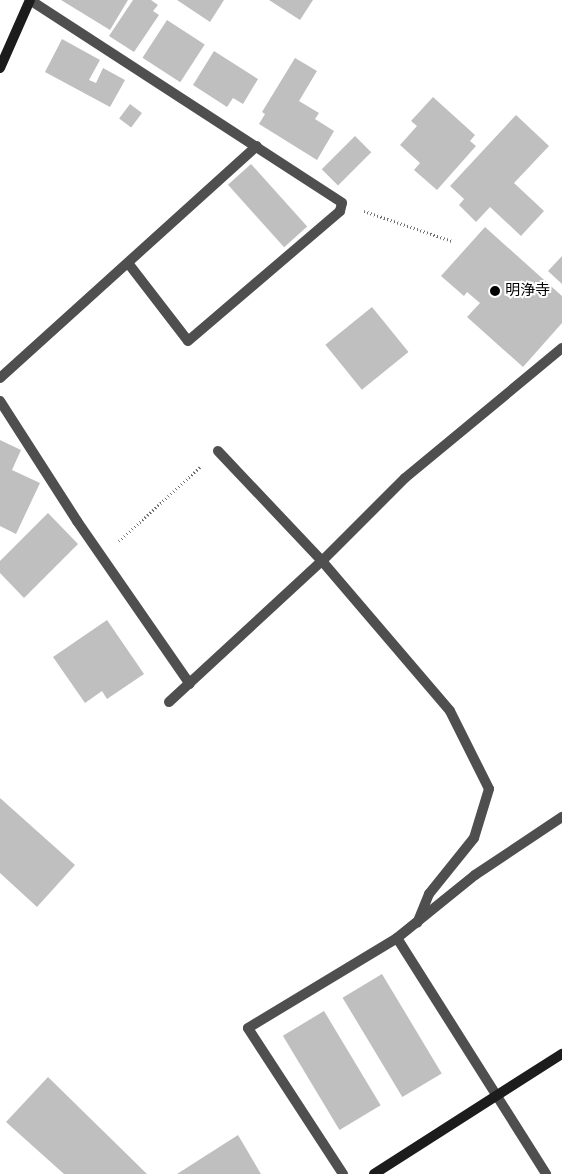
<!DOCTYPE html>
<meta charset="utf-8">
<style>
body{margin:0}
#map{position:relative;width:562px;height:1174px;overflow:hidden;background:#fff;font-family:"Varela Round","Noto Sans JP",sans-serif}
div>[style]{position:absolute}
[style*='--x']{left:calc(var(--x)*1px);top:calc(var(--y)*1px);width:calc(var(--w)*1px);rotate:calc(var(--a)*1deg)}
.building>*{inset:0;background:#bfbfbf;transform-origin:0 0}
.path>*{height:3px;margin-top:-1.5px;transform-origin:0;background:repeating-linear-gradient(90deg,#717171 0 1px,transparent 0 3.5px)}
.lane>*{height:10px;margin:-5px;padding:0 5px;transform-origin:5px;border-radius:5px;background:#4f4f4f}
.street>*{height:10px;margin:-5px;padding:0 5px;transform-origin:5px;border-radius:5px;background:#4f4f4f}
.secondary>*{height:10px;margin:-5px;padding:0 5px;transform-origin:5px;border-radius:5px;background:#1c1c1c}
.dots>*{width:14px;height:14px;translate:-50% -50%;box-sizing:border-box;border:2px solid #fff;border-radius:50%}
span{translate:-50% -50%;white-space:nowrap;text-align:center;line-height:1.15;-webkit-text-stroke:4px #fff;paint-order:stroke}
.poi-label{font-size:15px;color:#000}
.left{translate:0 -50%;text-align:left}
</style>
<div id="map">
<div class="building">
<div style="clip-path:polygon(61px 0,128px 0,110px 30px)"></div>
<div style="clip-path:polygon(133px 0,151px 0,158px 5px,153px 11px,159px 15px,134px 52px,109px 36px)"></div>
<div style="clip-path:polygon(177px 0,224px 0,210px 22px)"></div>
<div style="clip-path:polygon(269px 0,313px 0,300px 20px)"></div>
<div style="left:167px;top:20px;width:45px;height:45px;rotate:33deg"></div>
<div style="clip-path:polygon(62px 39px,100px 60px,89px 80px,96px 83px,103px 68px,125px 80px,110px 107px,45px 72px)"></div>
<div style="clip-path:polygon(214px 51px,258px 79px,243px 104px,233px 98px,227px 107px,193px 85px)"></div>
<div style="clip-path:polygon(295px 58px,317px 71px,299px 101px,319px 113px,315px 119px,334px 131px,317px 160px,259px 124px,265px 114px,262px 112px)"></div>
<div style="clip-path:polygon(433px 97px,475px 135px,470px 141px,476px 146px,437px 190px,414px 170px,420px 163px,400px 145px,417px 126px,411px 121px)"></div>
<div style="left:130px;top:104px;width:15px;height:18px;rotate:37deg"></div>
<div style="clip-path:polygon(516px 115px,549px 146px,514px 183px,544px 211px,521px 236px,490px 207px,476px 222px,459px 205px,464px 199px,450px 186px)"></div>
<div style="left:355px;top:136px;width:23px;height:47px;rotate:45deg"></div>
<div style="left:251px;top:164px;width:84px;height:31px;rotate:48deg"></div>
<div style="clip-path:polygon(485px 227px,562px 296px,562px 323px,523px 367px,467px 317px,480px 303px,467px 292px,464px 296px,441px 276px)"></div>
<div style="clip-path:polygon(562px 256px,562px 284px,548px 271px)"></div>
<div style="left:372px;top:307px;width:58px;height:60px;rotate:51deg"></div>
<div style="clip-path:polygon(0 440px,21px 450px,12px 470px,40px 483px,16px 534px,0 526px)"></div>
<div style="clip-path:polygon(48px 513px,78px 544px,24px 598px,0 573px,0 561px)"></div>
<div style="clip-path:polygon(107px 620px,144px 674px,107px 699px,102px 691px,85px 703px,53px 657px)"></div>
<div style="clip-path:polygon(0 798px,75px 865px,37px 907px,0 873px)"></div>
<div style="left:382px;top:974px;width:116px;height:46px;rotate:59deg"></div>
<div style="left:324px;top:1011px;width:110px;height:48px;rotate:59deg"></div>
<div style="clip-path:polygon(48px 1077px,147px 1174px,64px 1174px,6px 1122px)"></div>
<div style="clip-path:polygon(238px 1135px,261px 1174px,177px 1174px)"></div>
</div>
<div class="path">
<div style="--x:364;--y:211;--w:93;--a:18.8"></div>
<div style="--x:119;--y:541;--w:111;--a:-42.4"></div>
</div>
<div class="lane">
<div style="--x:128;--y:263;--w:98;--a:52.4"></div>
<div style="--x:188;--y:341;--w:200;--a:-40.5"></div>
<div style="--x:340;--y:211;--w:8;--a:-76"></div>
<div style="--x:0;--y:378;--w:346;--a:-42.1"></div>
<div style="--x:0;--y:401;--w:143;--a:57.3"></div>
<div style="--x:77;--y:521;--w:198;--a:55.3"></div>
</div>
<div class="street">
<div style="--x:30;--y:0;--w:372;--a:33"></div>
<div style="--x:218;--y:451;--w:151;--a:46.6"></div>
<div style="--x:322;--y:561;--w:197;--a:49.5"></div>
<div style="--x:450;--y:711;--w:87;--a:63.4"></div>
<div style="--x:489;--y:789;--w:51;--a:107"></div>
<div style="--x:474;--y:838;--w:72;--a:128.8"></div>
<div style="--x:429;--y:894;--w:31;--a:112"></div>
<div style="--x:169;--y:702;--w:208;--a:-42.7"></div>
<div style="--x:322;--y:561;--w:117;--a:-45"></div>
<div style="--x:405;--y:478;--w:204;--a:-39.6"></div>
<div style="--x:397;--y:938;--w:279;--a:57.7"></div>
<div style="--x:343;--y:1174;--w:174;--a:-123.1"></div>
<div style="--x:248;--y:1028;--w:174;--a:-31.1"></div>
<div style="--x:397;--y:938;--w:100;--a:-38.9"></div>
<div style="--x:475;--y:875;--w:105;--a:-33.7"></div>
</div>
<div class="secondary">
<div style="--x:0;--y:68;--w:74;--a:-66.2"></div>
<div style="--x:374;--y:1174;--w:223;--a:-32.6"></div>
</div>
<div class="dots">
<div style="left:495px;top:291px;background:#000"></div>
</div>
<div class="poi-label">
<span class="left" style="left:505px;top:291px">明浄寺</span>
</div>
</div>
